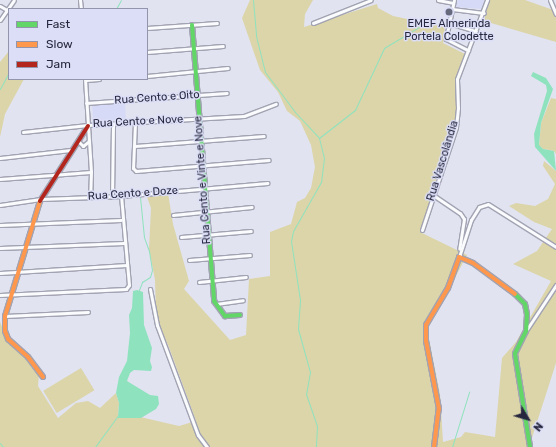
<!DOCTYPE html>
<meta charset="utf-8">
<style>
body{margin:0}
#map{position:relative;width:556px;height:447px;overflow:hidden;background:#e1e3f0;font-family:Rubik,sans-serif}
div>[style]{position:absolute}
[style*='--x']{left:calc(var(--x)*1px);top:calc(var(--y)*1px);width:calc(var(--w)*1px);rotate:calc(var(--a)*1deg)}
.built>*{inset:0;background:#d7daf6;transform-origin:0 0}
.green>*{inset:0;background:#dcd5a9;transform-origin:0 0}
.water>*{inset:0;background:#8fe2be}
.stream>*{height:1px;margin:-0.5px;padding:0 0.5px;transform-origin:0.5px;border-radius:0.5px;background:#8fe2be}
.roads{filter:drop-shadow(1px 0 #a2a3b2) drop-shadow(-1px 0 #a2a3b2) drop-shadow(0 1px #a2a3b2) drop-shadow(0 -1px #a2a3b2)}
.street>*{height:3px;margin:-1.5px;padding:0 1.5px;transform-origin:1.5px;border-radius:1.5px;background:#fafbfd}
.fast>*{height:4px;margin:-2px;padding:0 2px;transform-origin:2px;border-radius:2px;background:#63d668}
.slow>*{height:4px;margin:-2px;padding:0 2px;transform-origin:2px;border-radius:2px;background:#ff974d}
.jam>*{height:4px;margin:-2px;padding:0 2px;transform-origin:2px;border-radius:2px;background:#b3261e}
.dots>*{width:11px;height:11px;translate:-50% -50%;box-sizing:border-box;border:2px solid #dbdef6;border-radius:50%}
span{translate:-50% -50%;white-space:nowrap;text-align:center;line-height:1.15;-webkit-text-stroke:3px #dbdef6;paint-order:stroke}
.poi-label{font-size:11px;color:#26273e}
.street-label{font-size:11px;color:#26273e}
.legend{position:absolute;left:8px;top:8px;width:140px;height:72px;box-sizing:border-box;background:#dbdef6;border:1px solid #9395ac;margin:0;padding:5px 7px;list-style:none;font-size:12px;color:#26273e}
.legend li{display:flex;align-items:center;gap:8px;height:20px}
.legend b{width:20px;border:1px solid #9395ac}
.north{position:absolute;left:508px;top:399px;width:40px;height:40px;-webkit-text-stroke:3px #dbdef6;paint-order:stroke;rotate:128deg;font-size:11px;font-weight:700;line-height:16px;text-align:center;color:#26273e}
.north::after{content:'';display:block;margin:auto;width:14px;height:18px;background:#26273e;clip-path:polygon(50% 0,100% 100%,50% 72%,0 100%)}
</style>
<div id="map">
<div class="built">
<div style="clip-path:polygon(457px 0,484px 0,483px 9px,455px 7px)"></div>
<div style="left:125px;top:102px;width:18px;height:33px;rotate:87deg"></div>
</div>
<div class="green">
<div style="clip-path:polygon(250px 0,313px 0,305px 14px,304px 27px,377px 4px,378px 8px,393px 16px,445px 27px,443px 43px,465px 54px,455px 84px,458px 106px,456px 123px,420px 232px,467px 255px,440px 306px,426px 324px,440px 394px,443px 442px,461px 437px,465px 432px,495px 437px,502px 358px,516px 342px,551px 281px,513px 264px,537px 251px,552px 229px,534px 222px,509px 206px,516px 203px,535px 206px,548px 199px,555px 184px,543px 166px,544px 161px,556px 171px,556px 363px,529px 447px,0 447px,0 322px,9px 344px,24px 354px,39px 374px,38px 386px,58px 418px,76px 403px,88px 401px,100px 408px,116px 393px,119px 403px,118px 418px,136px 416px,179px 426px,196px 421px,170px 350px,165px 338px,162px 338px,156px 310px,155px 280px,149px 249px,151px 208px,146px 194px,168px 193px,173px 224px,189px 281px,184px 289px,230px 340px,246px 335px,249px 279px,270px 276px,270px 232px,291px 224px,297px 202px,305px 198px,311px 188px,315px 167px,311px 145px,300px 121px,287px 111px,278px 92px,260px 70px,242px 18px)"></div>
<div style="clip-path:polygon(489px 0,525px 0,556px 11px,556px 42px,484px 21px)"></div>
<div style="clip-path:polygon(9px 51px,9px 79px,24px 79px,5px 114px,0 137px,0 62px)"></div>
<div style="clip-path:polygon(551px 98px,556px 99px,556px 154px,554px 151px,543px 149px,539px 146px,541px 123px)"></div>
<div style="left:81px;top:368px;width:26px;height:44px;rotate:59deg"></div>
</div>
<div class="water">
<div style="clip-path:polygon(533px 72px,546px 78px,553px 89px,541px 123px,539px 145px,543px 149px,554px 151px,556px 171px,535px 147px,534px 134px,547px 91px,546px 85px,531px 76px)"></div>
<div style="clip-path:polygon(137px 290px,143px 292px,144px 325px,152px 348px,150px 361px,152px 367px,151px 371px,134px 370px,130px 373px,127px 381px,150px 395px,158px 396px,159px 404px,156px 409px,141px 418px,118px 418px,119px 403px,116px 393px,119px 377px,127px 361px,130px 333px,129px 315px,132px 308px,133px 291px)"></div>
</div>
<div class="stream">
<div style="--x:253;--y:0;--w:36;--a:85"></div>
<div style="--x:256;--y:36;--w:37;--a:76"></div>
<div style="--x:265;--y:72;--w:50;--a:53.1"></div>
<div style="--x:295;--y:112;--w:35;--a:47"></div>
<div style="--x:319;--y:138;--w:21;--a:76"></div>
<div style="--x:324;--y:158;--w:24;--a:97"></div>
<div style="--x:321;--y:182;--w:56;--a:119.7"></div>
<div style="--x:293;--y:231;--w:10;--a:101"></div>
<div style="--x:291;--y:241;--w:60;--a:81.3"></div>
<div style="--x:300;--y:300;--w:29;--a:94"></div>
<div style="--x:298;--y:329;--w:45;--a:74.4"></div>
<div style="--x:310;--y:372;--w:22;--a:100"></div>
<div style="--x:306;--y:394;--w:34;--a:71"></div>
<div style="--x:317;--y:426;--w:21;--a:93"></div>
<div style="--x:116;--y:9;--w:10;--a:-61"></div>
<div style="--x:0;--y:89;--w:19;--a:-62"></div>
<div style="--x:319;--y:138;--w:46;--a:-37.9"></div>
<div style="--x:355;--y:110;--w:68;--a:-64.9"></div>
<div style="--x:384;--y:48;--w:41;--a:-31"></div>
<div style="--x:139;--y:290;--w:9;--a:-69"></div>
<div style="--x:142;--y:282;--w:9;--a:-32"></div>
<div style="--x:150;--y:277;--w:7;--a:-74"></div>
<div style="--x:152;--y:270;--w:19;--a:-99"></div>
<div style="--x:149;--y:251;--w:15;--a:-110"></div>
<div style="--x:144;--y:237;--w:40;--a:-95.7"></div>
<div style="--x:0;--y:443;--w:5;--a:53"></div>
<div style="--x:95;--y:447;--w:39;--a:-54"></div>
<div style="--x:452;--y:447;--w:58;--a:-72.8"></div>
</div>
<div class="roads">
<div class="street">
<div style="--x:80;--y:0;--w:9;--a:84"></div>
<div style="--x:438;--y:0;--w:15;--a:11"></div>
<div style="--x:454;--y:0;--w:40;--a:102"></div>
<div style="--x:446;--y:39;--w:25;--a:27"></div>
<div style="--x:550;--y:0;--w:15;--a:67"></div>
<div style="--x:0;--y:6;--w:8;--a:30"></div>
<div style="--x:452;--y:9;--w:32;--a:7"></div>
<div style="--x:0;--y:20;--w:24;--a:-55"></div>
<div style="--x:313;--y:23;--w:62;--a:-21.6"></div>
<div style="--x:449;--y:23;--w:28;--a:17"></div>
<div style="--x:147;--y:28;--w:70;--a:-4.1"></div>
<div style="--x:147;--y:52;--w:76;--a:-4.5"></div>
<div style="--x:147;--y:76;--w:81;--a:-5.6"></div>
<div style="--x:85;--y:79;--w:93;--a:86.3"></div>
<div style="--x:91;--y:172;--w:25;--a:92"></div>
<div style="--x:86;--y:80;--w:13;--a:-4"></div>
<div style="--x:86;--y:103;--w:141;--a:-4.1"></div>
<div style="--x:135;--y:123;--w:45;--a:92.5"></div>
<div style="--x:133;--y:168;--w:4;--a:45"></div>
<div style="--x:136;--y:171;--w:133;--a:-4.7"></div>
<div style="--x:23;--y:132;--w:65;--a:-6.1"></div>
<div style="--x:88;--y:125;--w:156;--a:-3.3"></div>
<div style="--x:244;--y:116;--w:34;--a:-21"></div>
<div style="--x:78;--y:141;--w:7;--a:45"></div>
<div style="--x:83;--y:146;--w:8;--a:-40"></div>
<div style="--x:135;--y:146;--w:129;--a:-4.4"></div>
<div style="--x:0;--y:158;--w:71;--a:-6.4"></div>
<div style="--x:0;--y:179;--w:91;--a:-4.4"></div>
<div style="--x:433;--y:195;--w:32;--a:34"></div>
<div style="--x:460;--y:213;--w:7;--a:56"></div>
<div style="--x:464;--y:219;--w:30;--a:99"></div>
<div style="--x:112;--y:197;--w:73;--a:-89.2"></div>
<div style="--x:0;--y:205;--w:41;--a:-8.3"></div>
<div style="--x:41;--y:199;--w:80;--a:-2.1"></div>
<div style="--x:121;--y:196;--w:147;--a:-5.1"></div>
<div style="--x:173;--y:215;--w:79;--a:-5.8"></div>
<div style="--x:0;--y:225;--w:121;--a:-2.4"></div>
<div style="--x:422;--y:230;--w:108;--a:-71.7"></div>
<div style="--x:456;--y:127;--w:19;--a:-84"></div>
<div style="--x:458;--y:108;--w:29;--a:-92"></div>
<div style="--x:457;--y:79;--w:85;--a:-69.2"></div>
<div style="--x:181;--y:237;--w:70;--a:-4.9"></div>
<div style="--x:0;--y:248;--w:124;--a:-2.3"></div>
<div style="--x:459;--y:257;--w:39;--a:-72"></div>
<div style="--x:471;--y:220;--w:15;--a:-58"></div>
<div style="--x:479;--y:207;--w:9;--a:-18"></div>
<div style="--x:488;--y:204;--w:80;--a:32.3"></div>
<div style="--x:189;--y:260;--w:61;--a:-4.7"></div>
<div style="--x:0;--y:273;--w:127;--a:-3.6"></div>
<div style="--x:199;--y:282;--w:47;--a:-6.1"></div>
<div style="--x:150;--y:289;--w:37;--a:79"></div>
<div style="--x:157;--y:325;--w:117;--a:69.6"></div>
<div style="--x:198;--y:435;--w:15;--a:53"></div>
<div style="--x:0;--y:295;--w:126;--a:-2.7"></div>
<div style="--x:126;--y:289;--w:5;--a:-53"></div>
<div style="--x:129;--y:285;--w:89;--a:-95.1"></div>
<div style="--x:216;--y:304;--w:27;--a:-8"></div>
<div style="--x:5;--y:316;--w:83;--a:-2.8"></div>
<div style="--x:527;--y:329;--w:53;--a:-56.6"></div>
</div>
<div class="fast">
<div style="--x:192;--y:25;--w:277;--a:85.4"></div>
<div style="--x:214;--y:301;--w:19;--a:54"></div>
<div style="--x:225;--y:316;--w:15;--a:-4"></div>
<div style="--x:515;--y:294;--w:14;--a:45"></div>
<div style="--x:525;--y:304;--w:10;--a:79"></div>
<div style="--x:527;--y:314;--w:17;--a:93"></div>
<div style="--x:526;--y:331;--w:25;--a:116"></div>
<div style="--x:515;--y:354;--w:94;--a:80.8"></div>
</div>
<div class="slow">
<div style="--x:40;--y:201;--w:120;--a:106.9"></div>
<div style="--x:5;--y:316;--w:15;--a:90"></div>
<div style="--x:5;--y:331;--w:9;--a:69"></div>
<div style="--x:8;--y:339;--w:27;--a:42"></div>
<div style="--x:28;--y:357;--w:25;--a:53"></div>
<div style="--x:434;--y:447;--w:38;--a:-83"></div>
<div style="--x:439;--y:409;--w:69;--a:-100.8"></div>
<div style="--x:426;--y:341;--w:16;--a:-90"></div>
<div style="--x:426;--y:325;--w:43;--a:-59.3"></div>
<div style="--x:448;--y:288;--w:33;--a:-70"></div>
<div style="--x:459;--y:257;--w:15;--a:23"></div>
<div style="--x:473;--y:263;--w:52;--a:36.4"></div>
</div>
<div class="jam">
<div style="--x:40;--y:201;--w:89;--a:-57.4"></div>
</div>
</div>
<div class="dots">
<div style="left:449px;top:12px;background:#67697c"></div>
</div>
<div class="poi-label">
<span style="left:449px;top:31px">EMEF Almerinda<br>Portela Colodette</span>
</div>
<div class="street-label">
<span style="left:157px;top:98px;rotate:-4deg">Rua Cento e Oito</span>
<span style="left:138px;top:122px;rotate:-3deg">Rua Cento e Nove</span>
<span style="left:443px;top:161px;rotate:-73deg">Rua Vascolândia</span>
<span style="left:203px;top:180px;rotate:-94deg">Rua Cento e Vinte e Nove</span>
<span style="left:133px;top:194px;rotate:-4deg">Rua Cento e Doze</span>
</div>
<ul class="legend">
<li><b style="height:5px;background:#63d668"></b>Fast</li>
<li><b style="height:5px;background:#ff974d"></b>Slow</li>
<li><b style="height:5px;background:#b3261e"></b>Jam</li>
</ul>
<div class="north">N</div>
</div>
